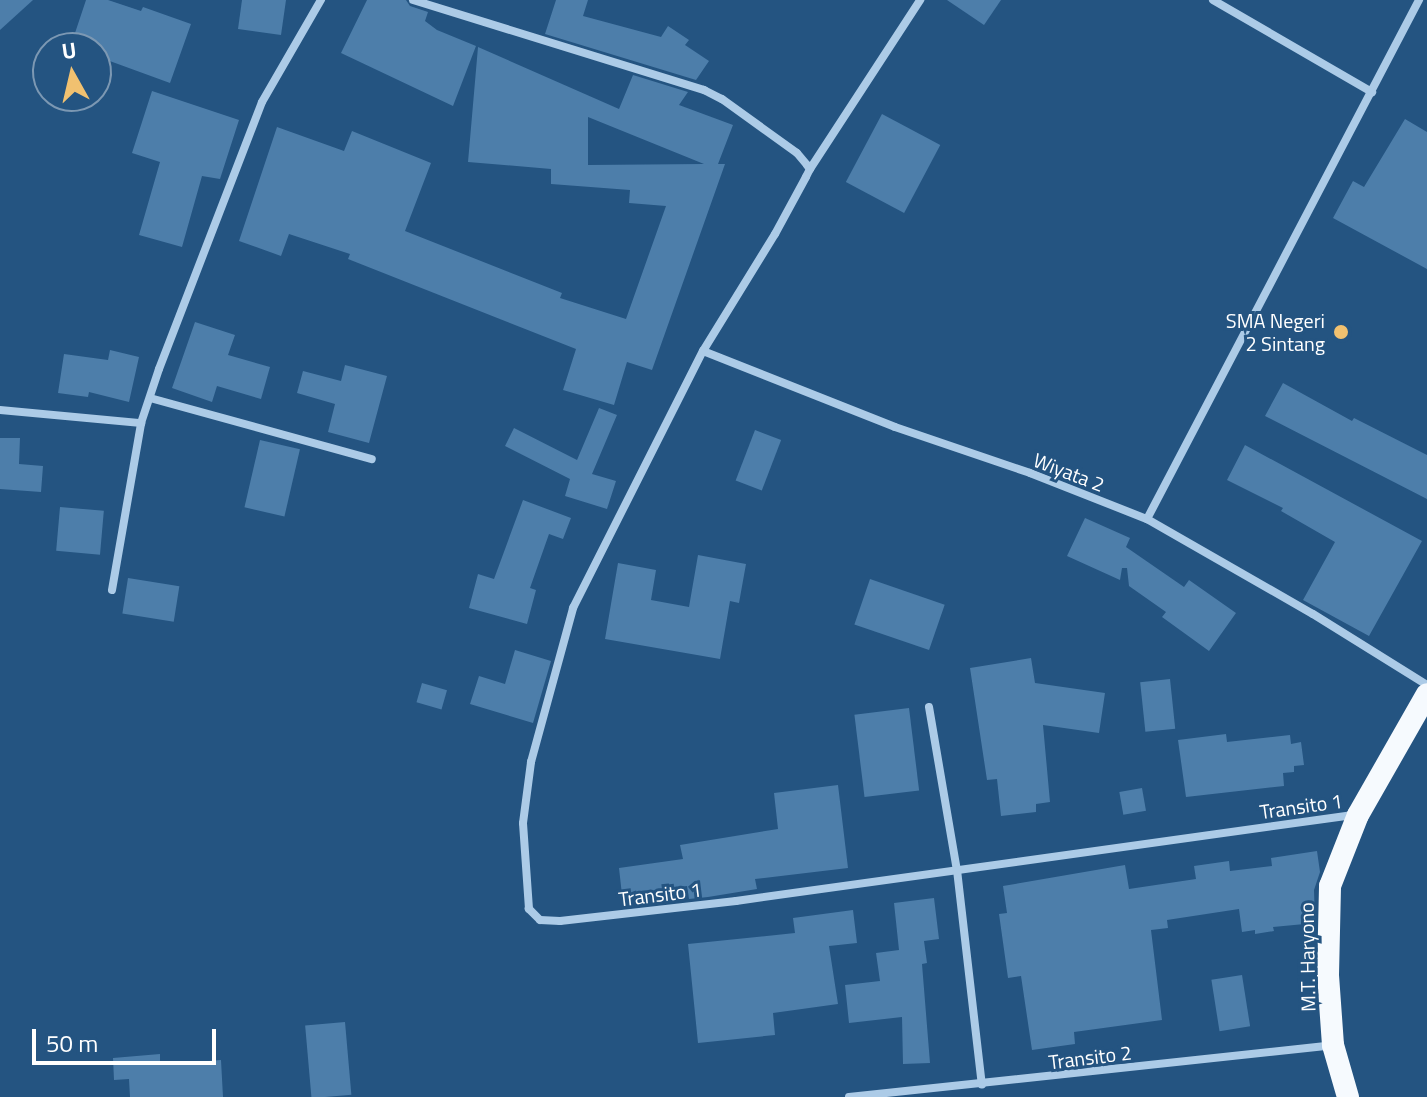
<!DOCTYPE html>
<style>
body{margin:0}
#map{position:relative;width:1427px;height:1097px;overflow:hidden;background:#245481;font-family:"Titillium Web",sans-serif}
div>[style]{position:absolute}
[style*='--x']{left:calc(var(--x)*1px);top:calc(var(--y)*1px);width:calc(var(--w)*1px);rotate:calc(var(--a)*1deg)}
.building>*{inset:0;background:#4d7eaa;transform-origin:0 0}
.minor>*{height:8px;margin:-4px;padding:0 4px;transform-origin:4px;border-radius:4px;background:#accbe7}
.trunk>*{height:22px;margin:-11px;padding:0 11px;transform-origin:11px;border-radius:11px;background:#f6fafe}
.dots>*{width:22px;height:22px;translate:-50% -50%;box-sizing:border-box;border:4px solid #245481;border-radius:50%}
span{translate:-50% -50%;white-space:nowrap;text-align:center;line-height:1.15;-webkit-text-stroke:6px #245481;paint-order:stroke}
.poi-label{font-size:20px;color:#fff}
.right{translate:-100% -50%;text-align:right}
.street-label{font-size:20px;color:#fff}
.north{position:absolute;left:32px;top:32px;width:80px;height:80px;box-sizing:border-box;background:#245481;border:2px solid #7c98b3;border-radius:50%;rotate:352deg;font-size:22px;font-weight:700;line-height:32px;text-align:center;color:#fff}
.north::after{content:'';display:block;margin:auto;width:28px;height:36px;background:#f1c170;clip-path:polygon(50% 0,100% 100%,50% 72%,0 100%)}
.scale{position:absolute;left:32px;top:1029px;width:184px;height:36px;box-sizing:border-box;border:4px solid #fff;border-top:0;padding-left:10px;font-size:24px;line-height:28px;white-space:nowrap;color:#fff;-webkit-text-stroke:6px #245481;paint-order:stroke}
</style>
<div id="map">
<div class="building">
<div style="clip-path:polygon(0 0,33px 0,0 30px)"></div>
<div style="clip-path:polygon(86px 0,108px 0,141px 11px,143px 7px,191px 24px,170px 83px,96px 56px,96px 48px,70px 48px)"></div>
<div style="clip-path:polygon(242px 0,286px 0,281px 35px,238px 29px)"></div>
<div style="clip-path:polygon(367px 0,406px 0,410px 6px,428px 12px,425px 21px,437px 30px,476px 46px,453px 106px,341px 53px)"></div>
<div style="clip-path:polygon(556px 0,588px 0,583px 16px,661px 37px,668px 26px,689px 40px,685px 45px,709px 61px,696px 80px,545px 34px)"></div>
<div style="clip-path:polygon(947px 0,1001px 0,984px 25px)"></div>
<div style="clip-path:polygon(evenodd,478px 47px,619px 109px,633px 75px,688px 92px,679px 105px,733px 125px,718px 164px,725px 164px,652px 370px,627px 362px,614px 405px,563px 390px,576px 349px,348px 259px,350px 254px,289px 234px,281px 256px,239px 241px,277px 127px,344px 151px,352px 131px,431px 163px,405px 231px,562px 293px,560px 298px,626px 319px,666px 206px,629px 203px,630px 190px,551px 184px,551px 169px,468px 162px,478px 47px,588px 117px,704px 164px,588px 165px,588px 117px)"></div>
<div style="clip-path:polygon(152px 91px,239px 120px,220px 179px,202px 176px,182px 247px,139px 235px,160px 162px,132px 153px)"></div>
<div style="left:882px;top:114px;width:66px;height:77px;rotate:28deg"></div>
<div style="clip-path:polygon(1405px 119px,1427px 132px,1427px 269px,1333px 218px,1353px 181px,1364px 187px)"></div>
<div style="clip-path:polygon(195px 322px,235px 335px,228px 355px,270px 367px,261px 399px,217px 386px,212px 402px,172px 388px)"></div>
<div style="clip-path:polygon(110px 350px,139px 357px,129px 402px,89px 392px,88px 397px,58px 393px,64px 354px,108px 360px)"></div>
<div style="clip-path:polygon(345px 365px,387px 376px,369px 443px,328px 432px,335px 404px,297px 393px,303px 371px,341px 381px)"></div>
<div style="clip-path:polygon(1283px 383px,1352px 421px,1354px 418px,1427px 455px,1427px 499px,1265px 416px)"></div>
<div style="clip-path:polygon(599px 408px,617px 415px,592px 474px,616px 481px,607px 509px,565px 496px,570px 479px,505px 446px,514px 428px,577px 460px)"></div>
<div style="left:755px;top:430px;width:28px;height:54px;rotate:21deg"></div>
<div style="clip-path:polygon(0 438px,20px 438px,19px 464px,43px 466px,41px 492px,0 489px)"></div>
<div style="left:260px;top:440px;width:41px;height:69px;rotate:13deg"></div>
<div style="clip-path:polygon(1245px 445px,1422px 541px,1369px 636px,1303px 600px,1335px 542px,1281px 511px,1283px 508px,1227px 480px)"></div>
<div style="clip-path:polygon(523px 500px,571px 518px,563px 539px,549px 534px,530px 588px,536px 590px,527px 624px,469px 608px,478px 574px,494px 579px)"></div>
<div style="left:60px;top:507px;width:44px;height:44px;rotate:5deg"></div>
<div style="clip-path:polygon(1085px 518px,1130px 538px,1126px 547px,1184px 587px,1189px 580px,1236px 613px,1209px 651px,1162px 617px,1166px 612px,1129px 586px,1127px 568px,1122px 568px,1120px 580px,1067px 556px)"></div>
<div style="clip-path:polygon(698px 555px,746px 564px,739px 603px,730px 601px,720px 659px,605px 639px,618px 563px,656px 570px,651px 600px,689px 607px)"></div>
<div style="left:128px;top:578px;width:52px;height:36px;rotate:9deg"></div>
<div style="left:870px;top:579px;width:79px;height:48px;rotate:19deg"></div>
<div style="clip-path:polygon(515px 650px,551px 661px,533px 723px,470px 704px,479px 676px,505px 684px)"></div>
<div style="clip-path:polygon(1031px 658px,1035px 683px,1105px 693px,1099px 733px,1043px 725px,1050px 802px,1036px 804px,1036px 812px,1001px 816px,997px 779px,987px 780px,970px 668px)"></div>
<div style="left:1170px;top:679px;width:50px;height:30px;rotate:84deg"></div>
<div style="left:422px;top:683px;width:26px;height:20px;rotate:16deg"></div>
<div style="left:909px;top:708px;width:83px;height:55px;rotate:83deg"></div>
<div style="clip-path:polygon(1226px 734px,1227px 742px,1290px 735px,1291px 744px,1301px 742px,1304px 765px,1294px 766px,1294px 772px,1283px 773px,1284px 786px,1186px 797px,1178px 740px)"></div>
<div style="clip-path:polygon(838px 785px,848px 868px,755px 879px,757px 889px,708px 897px,689px 899px,687px 886px,622px 895px,619px 868px,683px 859px,680px 845px,778px 829px,774px 793px)"></div>
<div style="left:1142px;top:788px;width:23px;height:23px;rotate:80deg"></div>
<div style="clip-path:polygon(1317px 851px,1320px 872px,1314px 890px,1315px 923px,1273px 927px,1274px 931px,1255px 934px,1255px 930px,1242px 932px,1239px 909px,1167px 920px,1168px 928px,1151px 930px,1162px 1020px,1074px 1032px,1075px 1044px,1032px 1050px,1021px 976px,1008px 978px,999px 914px,1007px 913px,1003px 886px,1125px 865px,1129px 889px,1196px 879px,1194px 866px,1229px 861px,1230px 871px,1272px 866px,1271px 858px)"></div>
<div style="clip-path:polygon(934px 898px,939px 939px,924px 941px,927px 963px,922px 964px,930px 1063px,903px 1064px,902px 1017px,849px 1023px,845px 985px,880px 981px,876px 953px,899px 950px,894px 903px)"></div>
<div style="clip-path:polygon(853px 910px,857px 943px,829px 946px,838px 1004px,773px 1013px,775px 1035px,698px 1043px,688px 944px,795px 933px,793px 918px)"></div>
<div style="left:1242px;top:975px;width:52px;height:31px;rotate:81deg"></div>
<div style="left:345px;top:1022px;width:73px;height:40px;rotate:85deg"></div>
<div style="clip-path:polygon(160px 1054px,160px 1065px,221px 1060px,223px 1097px,130px 1097px,129px 1079px,114px 1080px,113px 1058px)"></div>
</div>
<div class="minor">
<div style="--x:413;--y:0;--w:305;--a:17.2"></div>
<div style="--x:704;--y:90;--w:20;--a:27"></div>
<div style="--x:722;--y:99;--w:92;--a:35.8"></div>
<div style="--x:797;--y:153;--w:16;--a:50"></div>
<div style="--x:807;--y:165;--w:5;--a:53"></div>
<div style="--x:810;--y:169;--w:9;--a:117"></div>
<div style="--x:806;--y:177;--w:65;--a:118.5"></div>
<div style="--x:775;--y:234;--w:137;--a:121.6"></div>
<div style="--x:1213;--y:0;--w:184;--a:30.1"></div>
<div style="--x:810;--y:169;--w:202;--a:-56.9"></div>
<div style="--x:150;--y:398;--w:230;--a:15.4"></div>
<div style="--x:0;--y:410;--w:142;--a:5.3"></div>
<div style="--x:1147;--y:519;--w:586;--a:-62.34"></div>
<div style="--x:112;--y:590;--w:169;--a:-80.1"></div>
<div style="--x:141;--y:423;--w:57;--a:-71.6"></div>
<div style="--x:159;--y:369;--w:286;--a:-68.9"></div>
<div style="--x:262;--y:102;--w:118;--a:-60"></div>
<div style="--x:929;--y:707;--w:165;--a:80.3"></div>
<div style="--x:957;--y:870;--w:216;--a:83.4"></div>
<div style="--x:1353;--y:815;--w:623;--a:172.07"></div>
<div style="--x:736;--y:901;--w:177;--a:173.5"></div>
<div style="--x:560;--y:921;--w:20;--a:-177"></div>
<div style="--x:540;--y:920;--w:16;--a:-135"></div>
<div style="--x:529;--y:909;--w:86;--a:-94"></div>
<div style="--x:523;--y:823;--w:62;--a:-82.5"></div>
<div style="--x:531;--y:762;--w:160;--a:-74.7"></div>
<div style="--x:573;--y:608;--w:288;--a:-63.2"></div>
<div style="--x:703;--y:351;--w:206;--a:21.6"></div>
<div style="--x:895;--y:427;--w:143;--a:18.8"></div>
<div style="--x:1030;--y:473;--w:126;--a:21.5"></div>
<div style="--x:1147;--y:519;--w:191;--a:29.8"></div>
<div style="--x:1313;--y:614;--w:134;--a:31.9"></div>
<div style="--x:849;--y:1097;--w:484;--a:-6.1"></div>
</div>
<div class="trunk">
<div style="--x:1348;--y:1097;--w:54;--a:-106.1"></div>
<div style="--x:1333;--y:1045;--w:70;--a:-94.1"></div>
<div style="--x:1328;--y:975;--w:89;--a:-88.7"></div>
<div style="--x:1330;--y:886;--w:76;--a:-68.5"></div>
<div style="--x:1358;--y:815;--w:139;--a:-60.3"></div>
</div>
<div class="dots">
<div style="left:1341px;top:332px;background:#f1c170"></div>
</div>
<div class="poi-label">
<span class="right" style="left:1325px;top:332px">SMA Negeri<br>2 Sintang</span>
</div>
<div class="street-label">
<span style="left:1069px;top:472px;rotate:21deg">Wiyata 2</span>
<span style="left:1301px;top:806px;rotate:-8deg">Transito 1</span>
<span style="left:660px;top:894px;rotate:-7deg">Transito 1</span>
<span style="left:1307px;top:957px;rotate:-91deg">M.T. Haryono</span>
<span style="left:1090px;top:1057px;rotate:-7deg">Transito 2</span>
</div>
<div class="north">U</div>
<div class="scale">50 m</div>
</div>
